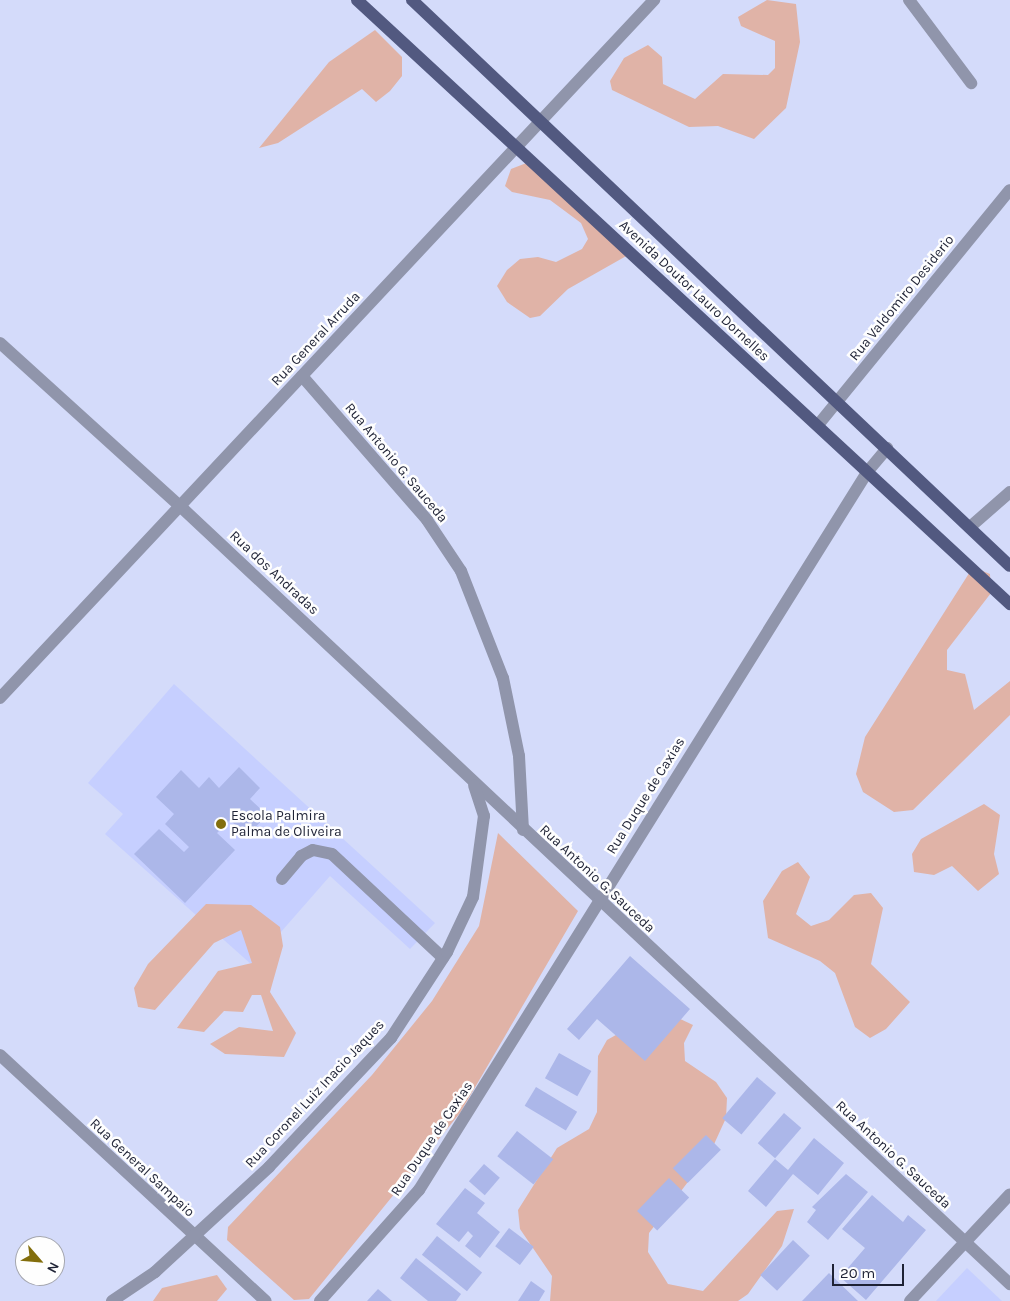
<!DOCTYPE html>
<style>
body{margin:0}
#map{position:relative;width:1010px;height:1301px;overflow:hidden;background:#d4dbfa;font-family:Karla,sans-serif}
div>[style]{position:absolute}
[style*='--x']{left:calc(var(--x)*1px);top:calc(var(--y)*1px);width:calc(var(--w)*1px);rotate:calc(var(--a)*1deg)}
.built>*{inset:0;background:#c6cfff}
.green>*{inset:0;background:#e0b3a7}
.building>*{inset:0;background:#acb7e9;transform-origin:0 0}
.minor>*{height:12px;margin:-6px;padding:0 6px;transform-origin:6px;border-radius:6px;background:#9095ab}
.major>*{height:12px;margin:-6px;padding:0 6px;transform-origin:6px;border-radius:6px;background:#525980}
.dots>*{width:14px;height:14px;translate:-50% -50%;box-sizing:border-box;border:2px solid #fefefe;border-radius:50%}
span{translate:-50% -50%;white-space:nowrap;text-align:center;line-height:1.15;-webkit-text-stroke:5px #fefefe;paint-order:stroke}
.street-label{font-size:14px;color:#1e2235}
.poi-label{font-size:14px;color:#1e2235}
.left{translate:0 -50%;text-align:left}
.north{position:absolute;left:15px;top:1236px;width:50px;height:50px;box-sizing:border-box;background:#fefefe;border:1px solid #a4a6ae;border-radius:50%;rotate:117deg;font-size:14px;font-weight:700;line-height:20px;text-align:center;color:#1e2235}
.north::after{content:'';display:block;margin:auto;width:18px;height:22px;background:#836e0c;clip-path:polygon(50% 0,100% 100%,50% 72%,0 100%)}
.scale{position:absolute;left:832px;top:1264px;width:72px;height:22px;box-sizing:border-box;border:2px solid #1e2235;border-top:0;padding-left:6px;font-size:15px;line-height:18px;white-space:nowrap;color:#1e2235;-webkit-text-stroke:4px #fefefe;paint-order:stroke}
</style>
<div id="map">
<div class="built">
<div style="clip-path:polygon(174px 684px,435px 923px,410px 949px,330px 876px,252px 965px,105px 834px,123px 814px,88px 783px)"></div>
<div style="clip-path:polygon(967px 1268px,1002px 1301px,936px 1301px)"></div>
</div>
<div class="green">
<div style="clip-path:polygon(767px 0,796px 4px,800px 42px,786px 108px,754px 139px,718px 126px,689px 127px,612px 90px,610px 81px,624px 58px,648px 45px,662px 57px,663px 84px,695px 99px,723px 74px,768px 75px,775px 68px,775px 41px,741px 26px,738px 17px)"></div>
<div style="clip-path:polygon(375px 30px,402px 57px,402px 76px,390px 91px,376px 102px,362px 89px,278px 143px,259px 148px,329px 62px)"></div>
<div style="clip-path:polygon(529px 162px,628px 255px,568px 289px,540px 316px,530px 318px,507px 302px,497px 286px,507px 270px,520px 259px,538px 257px,556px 262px,582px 249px,588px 239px,581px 223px,550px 200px,512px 192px,505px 186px,511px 169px)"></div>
<div style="clip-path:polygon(973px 567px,990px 574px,991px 593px,947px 650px,947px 670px,965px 674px,974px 710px,1010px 681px,1010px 715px,913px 810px,894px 812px,863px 792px,856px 774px,865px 737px)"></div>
<div style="clip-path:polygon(984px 804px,1000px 815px,994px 854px,999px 874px,978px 891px,952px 866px,934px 875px,914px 872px,912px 854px,921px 839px)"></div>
<div style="clip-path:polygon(498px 833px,578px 911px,460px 1113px,309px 1299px,294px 1300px,227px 1240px,228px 1227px,372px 1075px,432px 1001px,479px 926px)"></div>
<div style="clip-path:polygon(798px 862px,810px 877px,796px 914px,811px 926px,829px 920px,854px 895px,871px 893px,883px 908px,871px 964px,910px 1002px,886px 1029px,870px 1038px,855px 1027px,835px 973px,820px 961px,768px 938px,763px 901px,782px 871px)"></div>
<div style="clip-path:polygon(206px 904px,251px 905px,280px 927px,283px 946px,270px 992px,296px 1033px,284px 1057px,225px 1054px,210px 1044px,239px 1027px,273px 1031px,261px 995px,252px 995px,243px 1012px,224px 1011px,204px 1032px,177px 1028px,218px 971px,252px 963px,241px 930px,214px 943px,155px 1010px,138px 1007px,134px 988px,148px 964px)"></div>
<div style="clip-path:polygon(676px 1017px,693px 1025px,684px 1043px,685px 1061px,716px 1082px,727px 1098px,726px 1118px,710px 1153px,649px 1233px,648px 1252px,668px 1284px,703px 1291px,777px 1211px,794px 1209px,782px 1246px,748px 1294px,738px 1301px,550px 1301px,552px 1276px,520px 1229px,518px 1210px,557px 1148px,589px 1129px,597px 1112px,598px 1056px,607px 1040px,639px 1022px)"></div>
<div style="clip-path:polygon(217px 1275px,227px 1289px,217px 1301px,153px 1301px,162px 1288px)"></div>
</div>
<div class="building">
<div style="clip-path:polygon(239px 767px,260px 788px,250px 799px,267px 815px,247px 836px,230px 820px,217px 833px,235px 850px,185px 903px,134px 854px,159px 829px,184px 852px,189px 847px,165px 824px,174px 814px,156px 797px,181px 770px,199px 788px,209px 777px,219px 788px)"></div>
<div style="clip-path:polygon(630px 956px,690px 1009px,645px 1061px,597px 1019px,579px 1040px,567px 1029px)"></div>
<div style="left:559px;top:1053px;width:37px;height:29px;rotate:29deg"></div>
<div style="left:757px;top:1077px;width:25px;height:54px;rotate:40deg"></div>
<div style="left:536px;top:1087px;width:48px;height:22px;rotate:31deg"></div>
<div style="left:784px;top:1113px;width:23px;height:40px;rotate:41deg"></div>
<div style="left:517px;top:1131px;width:46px;height:32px;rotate:38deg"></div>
<div style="left:706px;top:1135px;width:21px;height:47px;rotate:45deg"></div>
<div style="clip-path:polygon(814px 1138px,844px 1163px,818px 1195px,793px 1174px,766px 1207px,748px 1191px,775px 1159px,788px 1170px)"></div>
<div style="left:484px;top:1164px;width:21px;height:23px;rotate:41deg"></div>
<div style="clip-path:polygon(846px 1174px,868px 1192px,828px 1240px,807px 1222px,816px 1210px,812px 1207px)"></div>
<div style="left:669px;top:1178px;width:28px;height:46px;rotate:44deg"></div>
<div style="clip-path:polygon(465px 1188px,485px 1203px,477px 1213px,500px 1232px,480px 1258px,465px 1246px,473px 1236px,468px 1231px,459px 1242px,436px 1224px)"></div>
<div style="clip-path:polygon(872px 1195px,903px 1222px,908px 1215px,926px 1230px,866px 1300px,840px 1277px,865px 1248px,842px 1229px)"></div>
<div style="left:509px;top:1228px;width:31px;height:23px;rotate:37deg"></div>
<div style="left:437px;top:1236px;width:58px;height:24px;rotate:39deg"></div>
<div style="left:793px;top:1240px;width:23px;height:48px;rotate:43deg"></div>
<div style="clip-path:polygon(416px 1258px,461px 1294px,456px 1301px,428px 1301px,400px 1278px)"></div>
<div style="clip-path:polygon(829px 1273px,858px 1301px,802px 1301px)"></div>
<div style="clip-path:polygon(531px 1281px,545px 1291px,539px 1301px,518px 1301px)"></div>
<div style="clip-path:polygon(378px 1289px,392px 1301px,367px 1301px)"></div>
</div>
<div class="minor">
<div style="--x:909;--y:0;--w:104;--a:53.2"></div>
<div style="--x:0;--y:343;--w:243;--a:42.2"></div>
<div style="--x:180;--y:506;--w:1138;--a:43.15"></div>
<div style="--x:302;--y:376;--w:191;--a:49"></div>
<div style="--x:427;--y:520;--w:61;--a:56.3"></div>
<div style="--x:461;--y:571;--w:115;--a:68.6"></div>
<div style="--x:503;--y:678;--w:80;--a:78.4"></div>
<div style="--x:519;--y:756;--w:74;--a:86.9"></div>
<div style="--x:818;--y:425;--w:303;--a:-50.8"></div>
<div style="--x:970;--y:527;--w:53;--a:-41.2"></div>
<div style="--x:0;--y:698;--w:957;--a:-46.86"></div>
<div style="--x:282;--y:879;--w:30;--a:-50"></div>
<div style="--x:301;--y:856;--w:13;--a:-27"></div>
<div style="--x:313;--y:850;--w:19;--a:12"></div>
<div style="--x:332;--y:854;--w:152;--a:43.1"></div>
<div style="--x:0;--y:1055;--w:362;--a:42.8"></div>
<div style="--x:112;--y:1301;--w:52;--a:-34"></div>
<div style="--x:155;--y:1272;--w:155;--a:-42.6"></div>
<div style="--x:269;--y:1167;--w:178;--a:-46.6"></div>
<div style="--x:391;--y:1038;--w:103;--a:-56.9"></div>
<div style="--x:447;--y:952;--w:61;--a:-64.7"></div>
<div style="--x:473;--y:897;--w:82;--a:-82.3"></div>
<div style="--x:484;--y:816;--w:32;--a:-108"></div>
<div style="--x:320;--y:1301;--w:149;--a:-48.3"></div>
<div style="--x:419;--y:1190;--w:848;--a:-58.02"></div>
<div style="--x:868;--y:471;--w:30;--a:-50"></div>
<div style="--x:910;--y:1301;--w:146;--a:-46.9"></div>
</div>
<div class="major">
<div style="--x:357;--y:0;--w:890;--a:42.77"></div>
<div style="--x:412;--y:0;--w:823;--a:43.43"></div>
</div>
<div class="dots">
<div style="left:221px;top:824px;background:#836e0c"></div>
</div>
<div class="street-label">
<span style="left:694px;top:291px;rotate:43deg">Avenida Doutor Lauro Dornelles</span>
<span style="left:902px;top:298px;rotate:-51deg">Rua Valdomiro Desiderio</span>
<span style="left:316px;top:339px;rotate:-47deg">Rua General Arruda</span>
<span style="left:396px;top:463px;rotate:50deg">Rua Antonio G. Sauceda</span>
<span style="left:274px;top:573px;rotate:43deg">Rua dos Andradas</span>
<span style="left:646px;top:796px;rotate:-58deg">Rua Duque de Caxias</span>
<span style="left:597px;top:879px;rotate:43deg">Rua Antonio G. Sauceda</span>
<span style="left:315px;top:1094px;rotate:-47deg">Rua Coronel Luiz Inacio Jaques</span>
<span style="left:432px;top:1139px;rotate:-56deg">Rua Duque de Caxias</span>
<span style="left:893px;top:1155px;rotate:43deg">Rua Antonio G. Sauceda</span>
<span style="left:142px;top:1168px;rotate:43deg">Rua General Sampaio</span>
</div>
<div class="poi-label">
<span class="left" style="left:231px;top:824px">Escola Palmira<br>Palma de Oliveira</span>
</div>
<div class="north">N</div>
<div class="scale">20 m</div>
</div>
